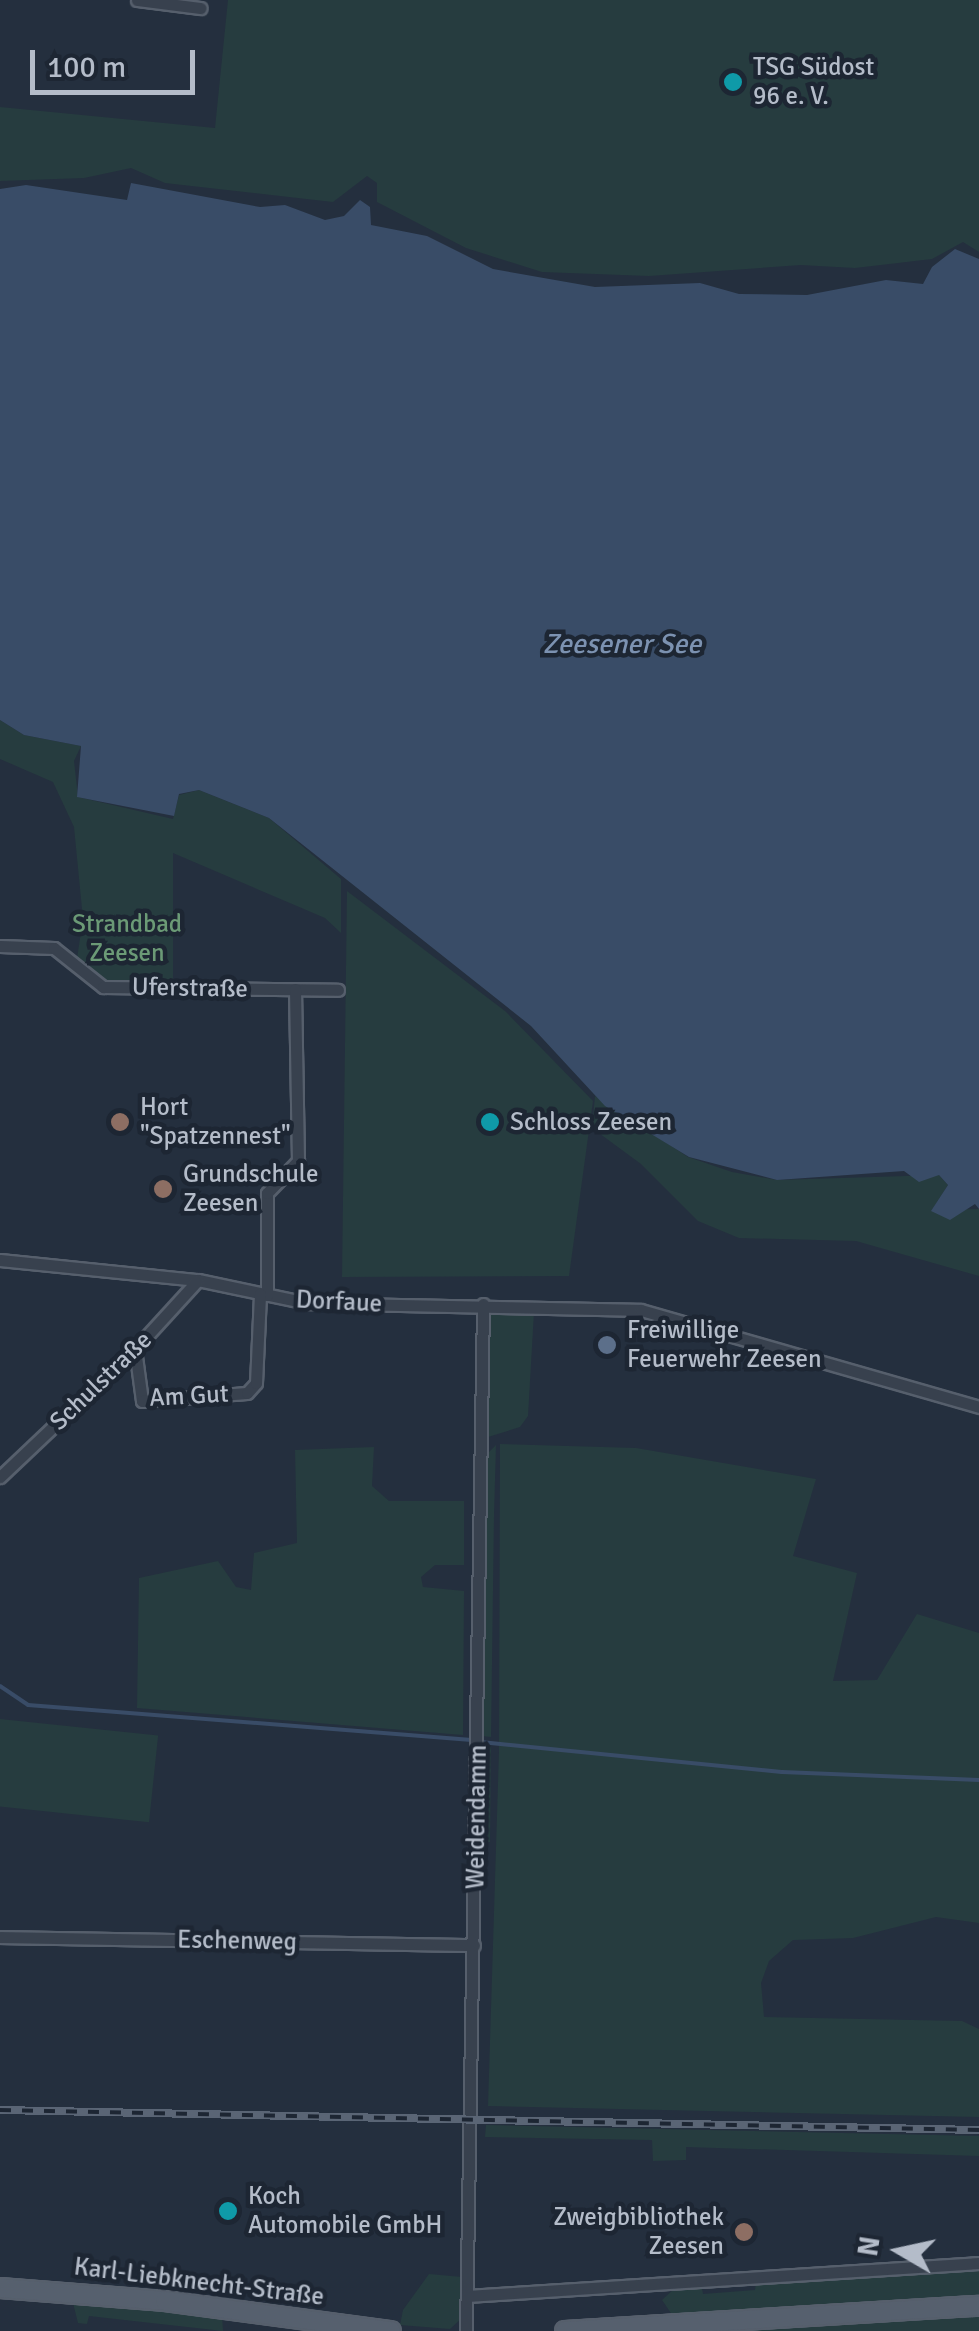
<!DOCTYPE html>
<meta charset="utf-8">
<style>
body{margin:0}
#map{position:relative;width:979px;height:2331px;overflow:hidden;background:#242f3e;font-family:Signika,sans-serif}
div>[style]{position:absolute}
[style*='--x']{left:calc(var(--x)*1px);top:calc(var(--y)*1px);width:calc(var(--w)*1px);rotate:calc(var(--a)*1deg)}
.green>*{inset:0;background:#263c3f;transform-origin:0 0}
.water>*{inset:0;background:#394c67}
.stream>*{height:4px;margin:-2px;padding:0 2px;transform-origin:2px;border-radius:2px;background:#394c67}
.roads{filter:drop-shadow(2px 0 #565f6c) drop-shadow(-2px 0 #565f6c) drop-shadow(0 2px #565f6c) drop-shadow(0 -2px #565f6c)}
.street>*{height:11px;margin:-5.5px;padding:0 5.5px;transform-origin:5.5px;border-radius:5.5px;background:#38414e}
.primary>*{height:18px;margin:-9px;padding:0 9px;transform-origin:9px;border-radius:9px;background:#56606e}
.rail>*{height:8px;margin-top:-4px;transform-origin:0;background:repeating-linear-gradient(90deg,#1d2633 0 11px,#5a6575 0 22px);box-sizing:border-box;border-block:2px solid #5a6575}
.dots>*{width:28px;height:28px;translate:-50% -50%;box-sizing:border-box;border:5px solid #1d2633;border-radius:50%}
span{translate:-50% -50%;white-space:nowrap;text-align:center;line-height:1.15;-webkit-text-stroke:9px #1d2633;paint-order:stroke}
.poi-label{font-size:25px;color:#b4bcc9}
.left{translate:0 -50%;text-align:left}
.right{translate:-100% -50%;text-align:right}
.park-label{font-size:25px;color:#6b9a76}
.street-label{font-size:25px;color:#b4bcc9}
.water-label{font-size:28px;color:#7c92b1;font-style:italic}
.north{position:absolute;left:849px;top:2201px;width:100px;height:100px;-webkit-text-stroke:8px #1d2633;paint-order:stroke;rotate:279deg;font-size:28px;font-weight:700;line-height:40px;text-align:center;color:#b4bcc9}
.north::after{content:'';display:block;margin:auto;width:35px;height:45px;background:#b4bcc9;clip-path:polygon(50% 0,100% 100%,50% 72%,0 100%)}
.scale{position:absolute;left:30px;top:50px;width:165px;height:45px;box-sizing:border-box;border:5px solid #b4bcc9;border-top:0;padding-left:12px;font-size:30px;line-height:35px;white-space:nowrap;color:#b4bcc9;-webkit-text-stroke:8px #1d2633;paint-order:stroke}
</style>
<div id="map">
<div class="green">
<div style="clip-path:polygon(228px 0,979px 0,979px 252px,963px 242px,932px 259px,855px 268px,801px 265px,649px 276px,542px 272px,466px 248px,377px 202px,377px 183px,367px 176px,333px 202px,165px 183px,131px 168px,84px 178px,0 181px,0 107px,215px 128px)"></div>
<div style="clip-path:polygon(0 720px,24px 735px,81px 746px,74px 761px,78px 797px,173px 819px,179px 795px,199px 790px,269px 818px,341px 879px,341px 933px,325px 918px,173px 853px,173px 987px,104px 986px,76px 965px,83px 919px,74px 827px,53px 782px,0 759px)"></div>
<div style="clip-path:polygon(347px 891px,505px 1011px,593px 1101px,569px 1276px,342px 1277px)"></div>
<div style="clip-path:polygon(595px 1096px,688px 1157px,732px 1172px,777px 1180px,939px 1175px,948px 1185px,932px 1210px,979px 1209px,979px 1276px,856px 1241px,739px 1238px,698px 1221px,641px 1164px,592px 1128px)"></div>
<div style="clip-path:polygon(489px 1312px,534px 1312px,528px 1416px,520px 1427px,488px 1437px)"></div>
<div style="clip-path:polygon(500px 1444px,636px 1448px,816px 1479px,793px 1556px,857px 1573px,833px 1681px,877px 1680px,917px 1614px,979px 1633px,979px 1923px,936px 1917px,853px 1938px,793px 1940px,769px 1961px,761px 1983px,764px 2017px,962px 2021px,979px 2029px,979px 2117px,488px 2106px,499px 1751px)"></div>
<div style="clip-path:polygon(496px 1445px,494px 1515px,491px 1737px,482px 1736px,483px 1643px,486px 1455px)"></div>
<div style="clip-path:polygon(374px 1447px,372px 1486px,389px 1501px,464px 1501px,464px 1565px,435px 1565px,421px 1577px,423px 1587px,464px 1591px,463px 1735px,137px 1708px,139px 1578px,218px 1561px,236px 1587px,251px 1590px,254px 1553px,297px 1543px,295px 1450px)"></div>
<div style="left:0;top:1719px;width:159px;height:87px;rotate:6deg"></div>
<div style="clip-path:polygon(482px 1746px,491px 1747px,490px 1842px,483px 1842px)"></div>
<div style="clip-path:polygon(486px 2125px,979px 2136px,979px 2156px,686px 2147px,686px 2160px,653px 2161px,652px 2140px,485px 2137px)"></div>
<div style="clip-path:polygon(979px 2267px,979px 2298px,675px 2319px,662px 2300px,675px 2288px,702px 2288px,703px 2294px,755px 2290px,756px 2282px)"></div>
<div style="clip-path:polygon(429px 2274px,462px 2277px,463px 2317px,450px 2329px,400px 2325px,403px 2310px)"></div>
<div style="clip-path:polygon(72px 2299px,222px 2314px,223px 2331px,89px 2316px,87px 2324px,78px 2323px)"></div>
<div style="clip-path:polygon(979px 2313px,979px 2331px,661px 2331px)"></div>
</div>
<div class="water">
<div style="clip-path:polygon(131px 183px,260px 207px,285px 205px,325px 220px,344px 216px,360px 200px,370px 207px,371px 225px,427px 236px,493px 269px,595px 287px,700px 283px,739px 294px,807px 295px,886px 280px,923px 284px,932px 267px,955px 249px,979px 259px,979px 1209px,975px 1204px,950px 1220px,931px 1211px,948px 1185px,939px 1175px,919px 1182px,904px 1171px,777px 1180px,689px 1157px,605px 1106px,531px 1026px,269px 818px,199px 790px,179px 794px,174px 816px,77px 797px,81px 746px,24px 735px,0 720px,0 189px,26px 185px,127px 200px)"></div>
</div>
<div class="stream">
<div style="--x:0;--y:1686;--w:34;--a:34"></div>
<div style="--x:28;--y:1705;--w:445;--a:4.5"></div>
<div style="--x:481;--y:1742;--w:302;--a:5.7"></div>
<div style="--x:782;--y:1772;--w:197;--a:2.3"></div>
</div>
<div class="roads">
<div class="street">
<div style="--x:137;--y:0;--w:64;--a:7.2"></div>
<div style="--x:0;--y:946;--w:54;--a:2.1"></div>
<div style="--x:54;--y:948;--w:63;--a:38.5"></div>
<div style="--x:103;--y:987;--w:235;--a:0.7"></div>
<div style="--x:0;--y:1260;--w:199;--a:5.8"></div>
<div style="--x:198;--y:1280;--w:111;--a:11.9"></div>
<div style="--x:307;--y:1303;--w:334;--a:1.2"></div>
<div style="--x:641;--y:1310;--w:352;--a:16"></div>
<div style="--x:267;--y:1295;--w:102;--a:-90"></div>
<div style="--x:267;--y:1193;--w:45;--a:-45.9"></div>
<div style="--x:298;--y:1161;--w:172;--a:-91"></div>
<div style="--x:135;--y:1349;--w:52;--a:82.3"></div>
<div style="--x:142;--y:1401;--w:105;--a:-4.4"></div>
<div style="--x:247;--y:1393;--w:13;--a:-48"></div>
<div style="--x:256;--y:1383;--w:89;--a:-87.4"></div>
<div style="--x:0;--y:1477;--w:186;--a:-43.5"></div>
<div style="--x:135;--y:1349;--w:93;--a:-47.6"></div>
<div style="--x:0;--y:1937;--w:474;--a:1"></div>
<div style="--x:467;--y:2296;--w:513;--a:-3.69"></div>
<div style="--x:466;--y:2331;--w:1027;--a:-89.05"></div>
</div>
<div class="primary">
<div style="--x:0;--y:2288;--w:166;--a:4.5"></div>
<div style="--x:165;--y:2301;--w:228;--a:7.6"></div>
<div style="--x:565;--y:2331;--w:415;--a:-3.5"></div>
</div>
</div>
<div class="rail">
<div style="--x:0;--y:2110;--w:979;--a:1.17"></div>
</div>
<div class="dots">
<div style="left:733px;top:82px;background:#0f9aa8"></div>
<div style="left:120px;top:1122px;background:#8d6e63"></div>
<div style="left:490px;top:1122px;background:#0f9aa8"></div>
<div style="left:163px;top:1189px;background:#8d6e63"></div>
<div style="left:607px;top:1345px;background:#5c6f8a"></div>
<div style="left:228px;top:2211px;background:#0f9aa8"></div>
<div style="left:744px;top:2232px;background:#8d6e63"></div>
</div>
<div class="poi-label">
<span class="left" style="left:753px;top:82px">TSG Südost<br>96 e. V.</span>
<span class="left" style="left:140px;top:1122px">Hort<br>"Spatzennest"</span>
<span class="left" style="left:510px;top:1122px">Schloss Zeesen</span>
<span class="left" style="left:183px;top:1189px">Grundschule<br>Zeesen</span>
<span class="left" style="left:627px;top:1345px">Freiwillige<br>Feuerwehr Zeesen</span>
<span class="left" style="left:248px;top:2211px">Koch<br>Automobile GmbH</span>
<span class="right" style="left:724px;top:2232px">Zweigbibliothek<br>Zeesen</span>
</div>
<div class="park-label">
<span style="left:127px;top:939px">Strandbad<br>Zeesen</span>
</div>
<div class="street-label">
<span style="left:190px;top:988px;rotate:1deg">Uferstraße</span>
<span style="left:339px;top:1302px;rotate:3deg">Dorfaue</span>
<span style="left:101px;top:1381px;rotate:-44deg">Schulstraße</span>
<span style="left:189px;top:1396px;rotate:-3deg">Am Gut</span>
<span style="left:477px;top:1817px;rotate:-89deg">Weidendamm</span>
<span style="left:237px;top:1941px;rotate:1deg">Eschenweg</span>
<span style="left:199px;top:2282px;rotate:7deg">Karl-Liebknecht-Straße</span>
</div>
<div class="water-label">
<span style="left:622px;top:644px">Zeesener See</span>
</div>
<div class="north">N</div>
<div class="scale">100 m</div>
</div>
